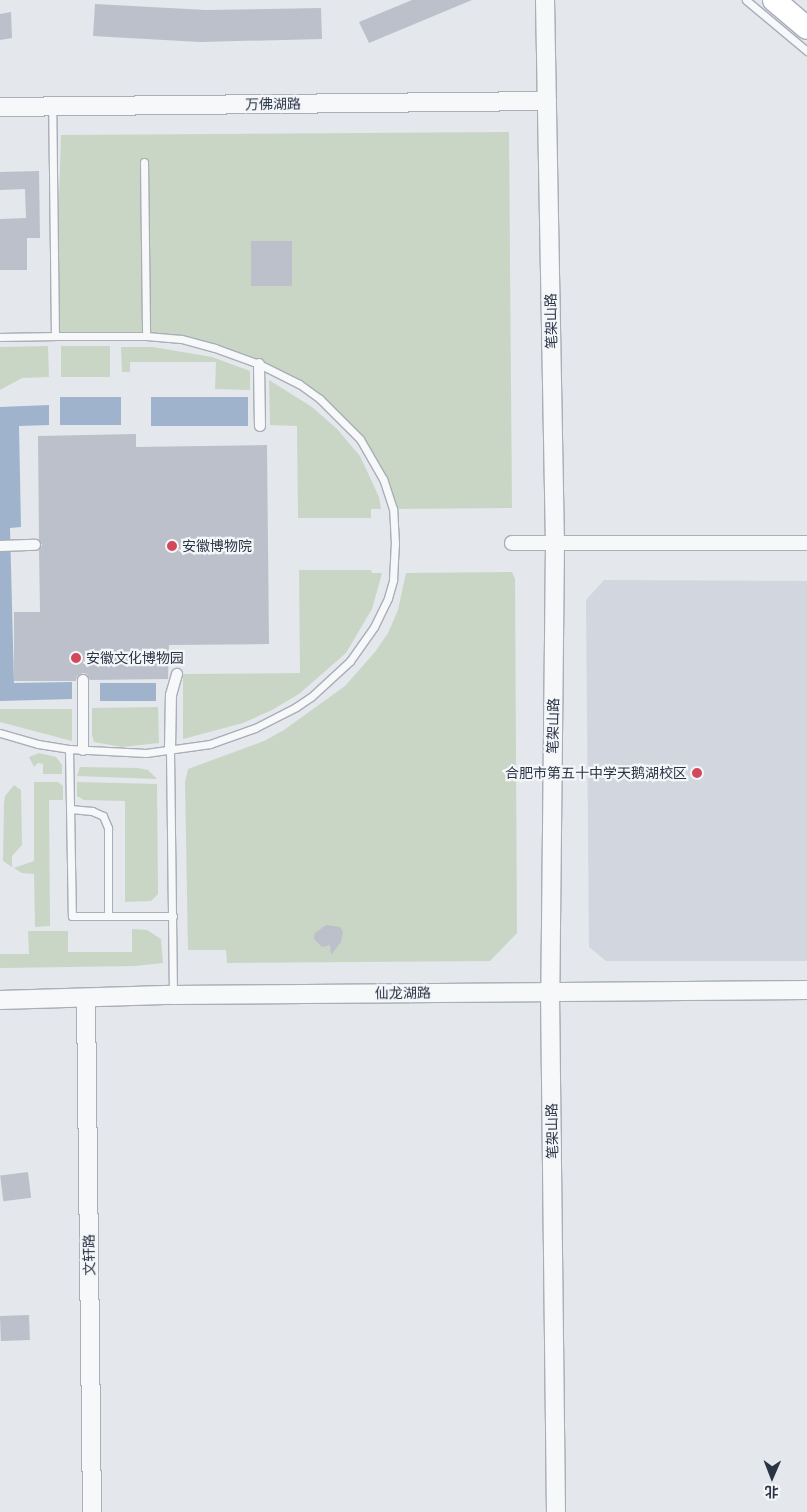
<!DOCTYPE html>
<meta charset="utf-8">
<style>
body{margin:0}
#map{position:relative;width:807px;height:1512px;overflow:hidden;background:#e4e7ec;font-family:Commissioner,"Noto Sans SC",sans-serif}
div>[style]{position:absolute}
[style*='--x']{left:calc(var(--x)*1px);top:calc(var(--y)*1px);width:calc(var(--w)*1px);rotate:calc(var(--a)*1deg)}
.built>*{inset:0;background:#d2d6de}
.green>*{inset:0;background:#c9d6c5;transform-origin:0 0}
.water>*{inset:0;background:#9fb4cc;transform-origin:0 0}
.building>*{inset:0;background:#bbc0ca;transform-origin:0 0}
.roads{filter:drop-shadow(1px 0 #a9aeb7) drop-shadow(-1px 0 #a9aeb7) drop-shadow(0 1px #a9aeb7) drop-shadow(0 -1px #a9aeb7)}
.service>*{height:7px;margin:-3.5px;padding:0 3.5px;transform-origin:3.5px;border-radius:3.5px;background:#f7f8fa}
.pedestrian>*{height:10px;margin:-5px;padding:0 5px;transform-origin:5px;border-radius:5px;background:#f7f8fa}
.minor>*{height:14px;margin:-7px;padding:0 7px;transform-origin:7px;border-radius:7px;background:#f7f8fa}
.tertiary>*{height:18px;margin:-9px;padding:0 9px;transform-origin:9px;border-radius:9px;background:#f7f8fa}
.primary>*{height:22px;margin:-11px;padding:0 11px;transform-origin:11px;border-radius:11px;background:#fff}
.dots>*{width:14px;height:14px;translate:-50% -50%;box-sizing:border-box;border:2px solid #f4f6f9;border-radius:50%}
span{translate:-50% -50%;white-space:nowrap;text-align:center;line-height:1.15;-webkit-text-stroke:4.5px #f4f6f9;paint-order:stroke}
.street-label{font-size:14px;color:#2b3445}
.poi-label{font-size:14px;color:#2b3445}
.left{translate:0 -50%;text-align:left}
.right{translate:-100% -50%;text-align:right}
.north{position:absolute;left:747px;top:1452px;width:50px;height:50px;-webkit-text-stroke:4px #f4f6f9;paint-order:stroke;rotate:181deg;font-size:14px;font-weight:700;line-height:20px;text-align:center;color:#2b3445}
.north::after{content:'';display:block;margin:auto;width:18px;height:22px;background:#2b3445;clip-path:polygon(50% 0,100% 100%,50% 72%,0 100%)}
</style>
<div id="map">
<div class="built">
<div style="clip-path:polygon(604px 580px,807px 581px,807px 961px,606px 961px,589px 947px,586px 600px)"></div>
</div>
<div class="green">
<div style="clip-path:polygon(509px 132px,512px 508px,393px 509px,375px 462px,336px 412px,299px 384px,247px 360px,181px 339px,55px 336px,61px 135px)"></div>
<div style="clip-path:polygon(48px 346px,49px 377px,22px 378px,0 390px,0 347px)"></div>
<div style="left:61px;top:346px;width:49px;height:31px"></div>
<div style="clip-path:polygon(121px 347px,153px 347px,212px 357px,250px 371px,250px 390px,215px 389px,216px 362px,130px 362px,130px 372px,122px 372px)"></div>
<div style="clip-path:polygon(269px 380px,312px 407px,337px 429px,360px 456px,379px 497px,381px 509px,371px 509px,371px 518px,298px 518px,297px 426px,270px 425px)"></div>
<div style="clip-path:polygon(299px 570px,371px 570px,372px 573px,382px 573px,372px 609px,346px 653px,299px 694px,272px 710px,243px 723px,183px 739px,183px 674px,300px 673px)"></div>
<div style="clip-path:polygon(512px 572px,515px 579px,517px 933px,490px 961px,227px 963px,226px 950px,188px 950px,185px 782px,188px 769px,264px 741px,284px 730px,345px 686px,375px 652px,388px 633px,398px 610px,406px 573px)"></div>
<div style="clip-path:polygon(158px 707px,159px 743px,122px 747px,94px 742px,92px 735px,92px 708px)"></div>
<div style="clip-path:polygon(0 709px,72px 709px,72px 741px,0 722px)"></div>
<div style="clip-path:polygon(39px 753px,56px 757px,62px 765px,62px 774px,43px 774px,43px 764px,38px 763px,34px 767px,29px 757px)"></div>
<div style="clip-path:polygon(80px 767px,138px 768px,148px 770px,157px 779px,77px 776px)"></div>
<div style="clip-path:polygon(34px 782px,58px 782px,63px 786px,63px 800px,49px 800px,50px 926px,35px 927px,34px 874px,22px 873px,14px 868px,34px 861px)"></div>
<div style="clip-path:polygon(77px 782px,157px 784px,158px 894px,151px 901px,125px 902px,125px 801px,84px 800px,77px 796px)"></div>
<div style="clip-path:polygon(14px 785px,21px 790px,22px 845px,12px 856px,12px 867px,3px 861px,4px 803px,5px 796px)"></div>
<div style="clip-path:polygon(132px 929px,147px 930px,161px 939px,163px 963px,135px 966px,0 968px,0 954px,29px 954px,28px 931px,68px 931px,68px 952px,132px 952px)"></div>
</div>
<div class="water">
<div style="left:60px;top:397px;width:61px;height:28px"></div>
<div style="left:248px;top:397px;width:29px;height:97px;rotate:90deg"></div>
<div style="clip-path:polygon(49px 405px,49px 425px,19px 426px,21px 527px,10px 528px,14px 683px,72px 682px,72px 699px,0 701px,0 407px)"></div>
<div style="left:156px;top:683px;width:18px;height:56px;rotate:90deg"></div>
</div>
<div class="building">
<div style="clip-path:polygon(412px 0,472px 0,369px 43px,359px 22px)"></div>
<div style="clip-path:polygon(95px 4px,206px 10px,321px 8px,322px 39px,200px 42px,93px 36px)"></div>
<div style="clip-path:polygon(11px 12px,12px 38px,0 40px,0 14px)"></div>
<div style="clip-path:polygon(39px 171px,40px 238px,27px 238px,27px 270px,0 270px,0 219px,26px 218px,25px 189px,0 190px,0 172px)"></div>
<div style="left:251px;top:241px;width:41px;height:45px"></div>
<div style="clip-path:polygon(136px 434px,136px 447px,267px 445px,269px 644px,169px 645px,168px 679px,90px 680px,87px 674px,83px 673px,77px 676px,76px 681px,14px 681px,14px 612px,40px 612px,39px 550px,42px 545px,39px 540px,38px 436px)"></div>
<div style="clip-path:polygon(326px 925px,340px 927px,343px 932px,341px 942px,331px 955px,330px 945px,322px 947px,314px 939px,315px 933px)"></div>
<div style="left:28px;top:1172px;width:26px;height:28px;rotate:83deg"></div>
<div style="left:29px;top:1315px;width:25px;height:29px;rotate:88deg"></div>
</div>
<div class="roads">
<div class="service">
<div style="--x:746;--y:0;--w:80;--a:39.9"></div>
<div style="--x:144;--y:162;--w:174;--a:89.3"></div>
<div style="--x:0;--y:337;--w:55;--a:-1"></div>
<div style="--x:0;--y:733;--w:40;--a:16"></div>
<div style="--x:38;--y:744;--w:31;--a:9"></div>
<div style="--x:69;--y:749;--w:77;--a:3"></div>
<div style="--x:146;--y:753;--w:65;--a:-8"></div>
<div style="--x:210;--y:744;--w:48;--a:-19.6"></div>
<div style="--x:255;--y:728;--w:46;--a:-27.1"></div>
<div style="--x:296;--y:707;--w:18;--a:-34"></div>
<div style="--x:311;--y:697;--w:53;--a:-42.7"></div>
<div style="--x:350;--y:661;--w:42;--a:-54.8"></div>
<div style="--x:374;--y:627;--w:32;--a:-64"></div>
<div style="--x:388;--y:598;--w:19;--a:-74"></div>
<div style="--x:393;--y:580;--w:36;--a:-87"></div>
<div style="--x:395;--y:544;--w:35;--a:-93"></div>
<div style="--x:393;--y:509;--w:32;--a:-108"></div>
<div style="--x:383;--y:479;--w:46;--a:-119.9"></div>
<div style="--x:360;--y:439;--w:57;--a:-135"></div>
<div style="--x:320;--y:399;--w:26;--a:-144"></div>
<div style="--x:299;--y:384;--w:45;--a:-153.4"></div>
<div style="--x:259;--y:364;--w:47;--a:-160"></div>
<div style="--x:215;--y:348;--w:35;--a:-165"></div>
<div style="--x:181;--y:339;--w:35;--a:-175"></div>
<div style="--x:146;--y:336;--w:91;--a:180"></div>
<div style="--x:55;--y:336;--w:230;--a:-90.7"></div>
<div style="--x:69;--y:749;--w:167;--a:89"></div>
<div style="--x:72;--y:916;--w:101;--a:0"></div>
<div style="--x:170;--y:750;--w:245;--a:89.3"></div>
<div style="--x:70;--y:809;--w:22;--a:5"></div>
<div style="--x:92;--y:811;--w:12;--a:24"></div>
<div style="--x:103;--y:816;--w:13;--a:67"></div>
<div style="--x:108;--y:828;--w:88;--a:90"></div>
</div>
<div class="pedestrian">
<div style="--x:259;--y:364;--w:62;--a:89.1"></div>
<div style="--x:0;--y:546;--w:35;--a:-2"></div>
<div style="--x:83;--y:750;--w:70;--a:-90"></div>
<div style="--x:170;--y:750;--w:55;--a:-89"></div>
<div style="--x:171;--y:695;--w:22;--a:-74"></div>
</div>
<div class="minor">
<div style="--x:512;--y:543;--w:295;--a:0"></div>
</div>
<div class="tertiary">
<div style="--x:545;--y:0;--w:544;--a:88.95"></div>
<div style="--x:555;--y:544;--w:448;--a:90.6"></div>
<div style="--x:550;--y:992;--w:520;--a:89.34"></div>
<div style="--x:0;--y:107;--w:547;--a:-0.63"></div>
<div style="--x:86;--y:999;--w:513;--a:89.33"></div>
<div style="--x:0;--y:1000;--w:173;--a:-1.7"></div>
<div style="--x:173;--y:995;--w:634;--a:-0.45"></div>
</div>
<div class="primary">
<div style="--x:774;--y:0;--w:43;--a:40.3"></div>
</div>
</div>
<div class="dots">
<div style="left:172px;top:546px;background:#d1495b"></div>
<div style="left:76px;top:658px;background:#d1495b"></div>
<div style="left:697px;top:773px;background:#d1495b"></div>
</div>
<div class="street-label">
<span style="left:273px;top:104px;rotate:-1deg">万佛湖路</span>
<span style="left:551px;top:321px;rotate:-91deg">笔架山路</span>
<span style="left:553px;top:726px;rotate:-89deg">笔架山路</span>
<span style="left:403px;top:993px;rotate:-1deg">仙龙湖路</span>
<span style="left:552px;top:1131px;rotate:-91deg">笔架山路</span>
<span style="left:89px;top:1255px;rotate:-91deg">文轩路</span>
</div>
<div class="poi-label">
<span class="left" style="left:182px;top:546px">安徽博物院</span>
<span class="left" style="left:86px;top:658px">安徽文化博物园</span>
<span class="right" style="left:687px;top:773px">合肥市第五十中学天鹅湖校区</span>
</div>
<div class="north">北</div>
</div>
